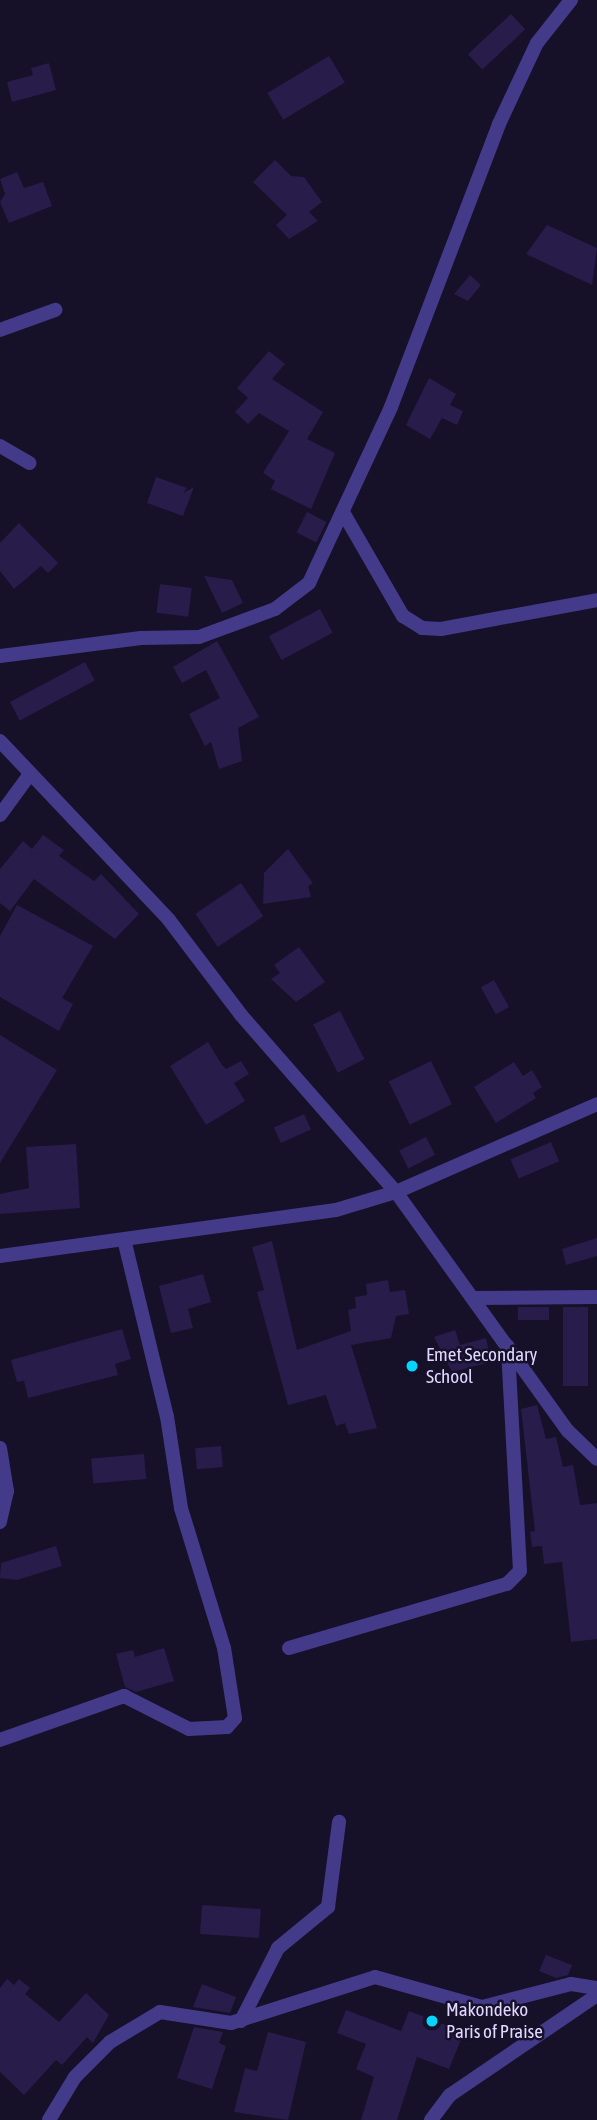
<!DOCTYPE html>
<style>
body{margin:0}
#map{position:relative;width:597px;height:2120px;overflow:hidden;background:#161029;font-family:"Asap Condensed",sans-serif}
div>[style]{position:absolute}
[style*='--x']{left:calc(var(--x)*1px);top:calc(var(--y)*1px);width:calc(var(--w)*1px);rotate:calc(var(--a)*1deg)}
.building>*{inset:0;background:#281c4b;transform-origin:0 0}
.minor>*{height:14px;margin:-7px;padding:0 7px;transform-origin:7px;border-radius:7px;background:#433b89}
.dots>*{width:19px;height:19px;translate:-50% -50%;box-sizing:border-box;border:4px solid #161029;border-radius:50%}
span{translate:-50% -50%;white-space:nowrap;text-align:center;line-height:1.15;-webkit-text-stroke:5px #161029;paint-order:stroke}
.poi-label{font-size:19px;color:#dfd9ff}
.left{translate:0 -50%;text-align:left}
</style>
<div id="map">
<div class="building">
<div style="left:511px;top:14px;width:21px;height:59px;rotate:47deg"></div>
<div style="left:329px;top:56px;width:31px;height:72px;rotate:59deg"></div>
<div style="clip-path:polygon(49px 63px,56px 90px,12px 102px,7px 82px,33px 75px,31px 68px)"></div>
<div style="clip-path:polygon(275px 160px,291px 176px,304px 177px,322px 202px,309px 212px,318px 221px,289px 239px,276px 225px,287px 215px,253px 182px)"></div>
<div style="clip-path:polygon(17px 172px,24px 188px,43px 182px,52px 206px,9px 223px,0 202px,5px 194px,0 179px)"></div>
<div style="clip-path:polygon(547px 225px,597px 248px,592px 285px,526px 254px)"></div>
<div style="clip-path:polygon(470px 275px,481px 285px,468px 301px,454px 294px)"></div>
<div style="clip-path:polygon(269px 351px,285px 364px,272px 379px,323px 412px,307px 439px,335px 453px,311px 509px,271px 489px,275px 481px,263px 473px,289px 431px,259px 413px,248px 424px,235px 412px,248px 398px,237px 388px)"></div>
<div style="clip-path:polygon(429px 378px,456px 394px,450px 405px,463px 411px,457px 425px,442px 418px,430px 439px,406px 425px)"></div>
<div style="clip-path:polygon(156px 477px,187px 488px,183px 493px,194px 487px,183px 516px,147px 503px)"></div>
<div style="left:307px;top:512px;width:22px;height:23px;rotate:27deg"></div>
<div style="clip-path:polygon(19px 523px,58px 563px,48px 573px,41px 566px,14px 589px,0 571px,0 543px)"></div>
<div style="clip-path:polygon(204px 576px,232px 580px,243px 603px,222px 613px)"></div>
<div style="left:160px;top:584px;width:32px;height:29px;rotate:7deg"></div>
<div style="left:320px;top:609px;width:27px;height:58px;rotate:62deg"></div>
<div style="clip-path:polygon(217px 641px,259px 717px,238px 728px,242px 761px,219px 769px,211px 742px,205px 746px,189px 714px,220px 698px,206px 670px,182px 683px,173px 667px)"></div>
<div style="left:85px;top:662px;width:21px;height:85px;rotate:62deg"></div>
<div style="clip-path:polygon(43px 835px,64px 850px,59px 856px,94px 881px,101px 874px,139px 914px,115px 939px,34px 879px,10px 911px,0 903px,0 869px,23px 841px,32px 849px)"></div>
<div style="clip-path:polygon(288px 849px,313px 883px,308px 886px,311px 897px,263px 904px,264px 873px)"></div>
<div style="left:241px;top:883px;width:40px;height:55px;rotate:56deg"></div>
<div style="clip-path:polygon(17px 905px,93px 946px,62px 998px,73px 1004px,59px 1031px,0 997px,0 936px)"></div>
<div style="clip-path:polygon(299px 947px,325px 982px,296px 1002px,271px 979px,280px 973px,274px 965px)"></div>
<div style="left:494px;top:980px;width:31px;height:15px;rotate:61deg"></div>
<div style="left:340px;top:1011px;width:54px;height:30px;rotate:63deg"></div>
<div style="clip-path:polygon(0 1035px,57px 1070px,0 1163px)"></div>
<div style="clip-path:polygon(208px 1042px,222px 1065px,226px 1069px,241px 1061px,249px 1074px,234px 1083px,245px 1101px,206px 1125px,170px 1066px)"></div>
<div style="left:431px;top:1061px;width:48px;height:47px;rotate:64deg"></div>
<div style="clip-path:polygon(514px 1062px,523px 1076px,532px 1070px,542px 1087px,533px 1093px,536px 1098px,496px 1123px,474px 1087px)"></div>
<div style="left:304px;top:1114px;width:17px;height:33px;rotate:66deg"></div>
<div style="left:426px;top:1137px;width:20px;height:30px;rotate:63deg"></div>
<div style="left:551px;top:1142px;width:21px;height:44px;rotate:67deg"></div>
<div style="clip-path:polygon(76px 1144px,80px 1208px,0 1214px,0 1194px,29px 1188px,26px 1147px)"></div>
<div style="clip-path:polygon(597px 1238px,597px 1256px,566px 1265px,562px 1249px)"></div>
<div style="clip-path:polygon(272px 1241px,297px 1350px,351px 1331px,348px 1310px,356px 1308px,355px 1297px,367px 1295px,366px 1284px,388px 1280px,390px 1292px,405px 1290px,409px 1314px,396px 1316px,391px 1338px,351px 1345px,377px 1428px,349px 1434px,345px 1423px,336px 1426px,326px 1395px,288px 1405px,257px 1292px,264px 1290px,252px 1247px)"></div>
<div style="clip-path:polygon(203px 1274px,211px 1302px,188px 1309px,193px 1328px,171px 1333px,159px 1286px)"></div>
<div style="left:518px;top:1307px;width:31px;height:13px"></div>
<div style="left:563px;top:1307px;width:25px;height:79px"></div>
<div style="clip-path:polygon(122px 1329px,131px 1359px,115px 1364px,118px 1375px,28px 1398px,24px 1381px,17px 1382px,11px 1360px)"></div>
<div style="clip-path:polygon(455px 1330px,460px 1345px,486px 1338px,491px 1362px,452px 1372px,434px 1337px)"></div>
<div style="clip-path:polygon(537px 1405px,546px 1439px,556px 1437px,563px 1467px,573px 1465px,580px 1505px,597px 1503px,597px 1639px,571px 1642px,562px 1562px,544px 1564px,542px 1546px,532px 1547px,530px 1532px,535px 1531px,521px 1409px)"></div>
<div style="left:221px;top:1446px;width:21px;height:26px;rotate:85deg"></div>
<div style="left:144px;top:1454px;width:25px;height:53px;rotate:85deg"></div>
<div style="clip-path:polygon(56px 1546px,62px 1566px,17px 1580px,0 1578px,1px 1563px)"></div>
<div style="clip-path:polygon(164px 1648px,174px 1681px,136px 1692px,125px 1687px,116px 1654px,133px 1650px,135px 1657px)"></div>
<div style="left:202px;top:1905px;width:59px;height:29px;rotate:4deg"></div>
<div style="clip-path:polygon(546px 1955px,572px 1965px,568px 1975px,556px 1978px,539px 1971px)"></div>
<div style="clip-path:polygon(7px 1979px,14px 1985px,19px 1979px,30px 1988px,25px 1994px,59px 2022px,86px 1993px,109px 2015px,93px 2043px,87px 2037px,62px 2065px,56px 2060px,24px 2095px,0 2072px,0 1988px)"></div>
<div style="clip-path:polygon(202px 1984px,236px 1997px,230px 2013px,193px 2007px)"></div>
<div style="clip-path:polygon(346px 2010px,401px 2031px,409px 2011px,464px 2032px,449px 2069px,417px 2057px,397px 2120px,361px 2120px,374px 2077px,356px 2069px,366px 2044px,337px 2033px)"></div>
<div style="clip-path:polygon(194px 2027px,223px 2032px,219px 2043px,226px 2046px,212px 2089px,177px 2078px)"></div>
<div style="clip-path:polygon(268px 2032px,306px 2042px,288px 2120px,234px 2112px,245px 2068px,257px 2071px)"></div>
</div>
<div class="minor">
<div style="--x:0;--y:330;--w:59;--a:-20"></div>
<div style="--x:0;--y:446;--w:34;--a:30"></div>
<div style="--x:344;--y:514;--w:118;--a:60"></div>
<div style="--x:403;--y:616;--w:22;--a:32"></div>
<div style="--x:422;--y:628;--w:19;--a:3"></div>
<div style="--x:441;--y:629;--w:159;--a:-10.5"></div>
<div style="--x:0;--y:656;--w:142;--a:-7.3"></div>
<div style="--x:141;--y:638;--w:58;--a:-1"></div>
<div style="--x:199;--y:637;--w:81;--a:-20.2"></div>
<div style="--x:275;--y:609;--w:43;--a:-37.4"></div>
<div style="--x:309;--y:583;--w:194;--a:-65"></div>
<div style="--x:391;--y:407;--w:303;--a:-69.1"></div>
<div style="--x:499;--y:124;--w:89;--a:-64.9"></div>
<div style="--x:537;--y:43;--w:55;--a:-51.7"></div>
<div style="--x:0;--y:741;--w:246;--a:46.6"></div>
<div style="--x:169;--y:920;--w:119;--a:52.8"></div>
<div style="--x:241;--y:1015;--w:235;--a:48.8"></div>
<div style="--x:396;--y:1192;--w:294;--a:54.3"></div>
<div style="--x:568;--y:1431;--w:40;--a:44"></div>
<div style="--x:0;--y:815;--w:51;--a:-53.8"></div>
<div style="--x:0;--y:1256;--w:339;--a:-7.8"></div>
<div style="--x:336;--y:1210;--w:63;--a:-16.7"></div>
<div style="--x:396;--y:1192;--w:219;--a:-23.6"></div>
<div style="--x:476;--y:1298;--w:121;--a:-0.5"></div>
<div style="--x:0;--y:1448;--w:44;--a:80.8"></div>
<div style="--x:7;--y:1491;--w:32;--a:103"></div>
<div style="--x:289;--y:1648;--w:227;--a:-16.4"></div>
<div style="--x:507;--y:1584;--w:18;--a:-45"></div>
<div style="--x:520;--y:1571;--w:225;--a:-93.1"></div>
<div style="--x:0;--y:1740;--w:132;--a:-19.5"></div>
<div style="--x:124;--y:1696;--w:73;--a:26.9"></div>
<div style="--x:189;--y:1729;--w:38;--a:-3"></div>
<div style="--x:227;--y:1727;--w:12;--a:-48"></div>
<div style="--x:235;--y:1718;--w:71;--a:-98.9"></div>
<div style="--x:224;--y:1648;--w:146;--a:-107.1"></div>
<div style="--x:181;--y:1508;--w:92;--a:-98.7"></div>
<div style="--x:167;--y:1417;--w:179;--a:-103.6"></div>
<div style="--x:241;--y:2021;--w:82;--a:-63.1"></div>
<div style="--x:278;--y:1948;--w:65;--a:-39.4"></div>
<div style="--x:328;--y:1907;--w:86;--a:-82.6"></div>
<div style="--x:49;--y:2120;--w:50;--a:-58.8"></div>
<div style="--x:75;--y:2077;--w:49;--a:-45"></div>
<div style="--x:110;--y:2042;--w:58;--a:-31"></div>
<div style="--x:160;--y:2012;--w:72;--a:8.8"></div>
<div style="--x:231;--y:2023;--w:151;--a:-17.7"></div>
<div style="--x:375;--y:1977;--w:111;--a:15.7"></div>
<div style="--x:482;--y:2007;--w:92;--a:-14.5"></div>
<div style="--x:571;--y:1984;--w:26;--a:9"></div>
<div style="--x:431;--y:2120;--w:31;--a:-53"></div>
<div style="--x:450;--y:2095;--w:178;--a:-34.2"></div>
</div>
<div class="dots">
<div style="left:412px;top:1366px;background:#05d6ff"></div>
<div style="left:432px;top:2021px;background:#05d6ff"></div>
</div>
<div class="poi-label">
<span class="left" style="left:426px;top:1366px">Emet Secondary<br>School</span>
<span class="left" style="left:446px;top:2021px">Makondeko<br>Paris of Praise</span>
</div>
</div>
